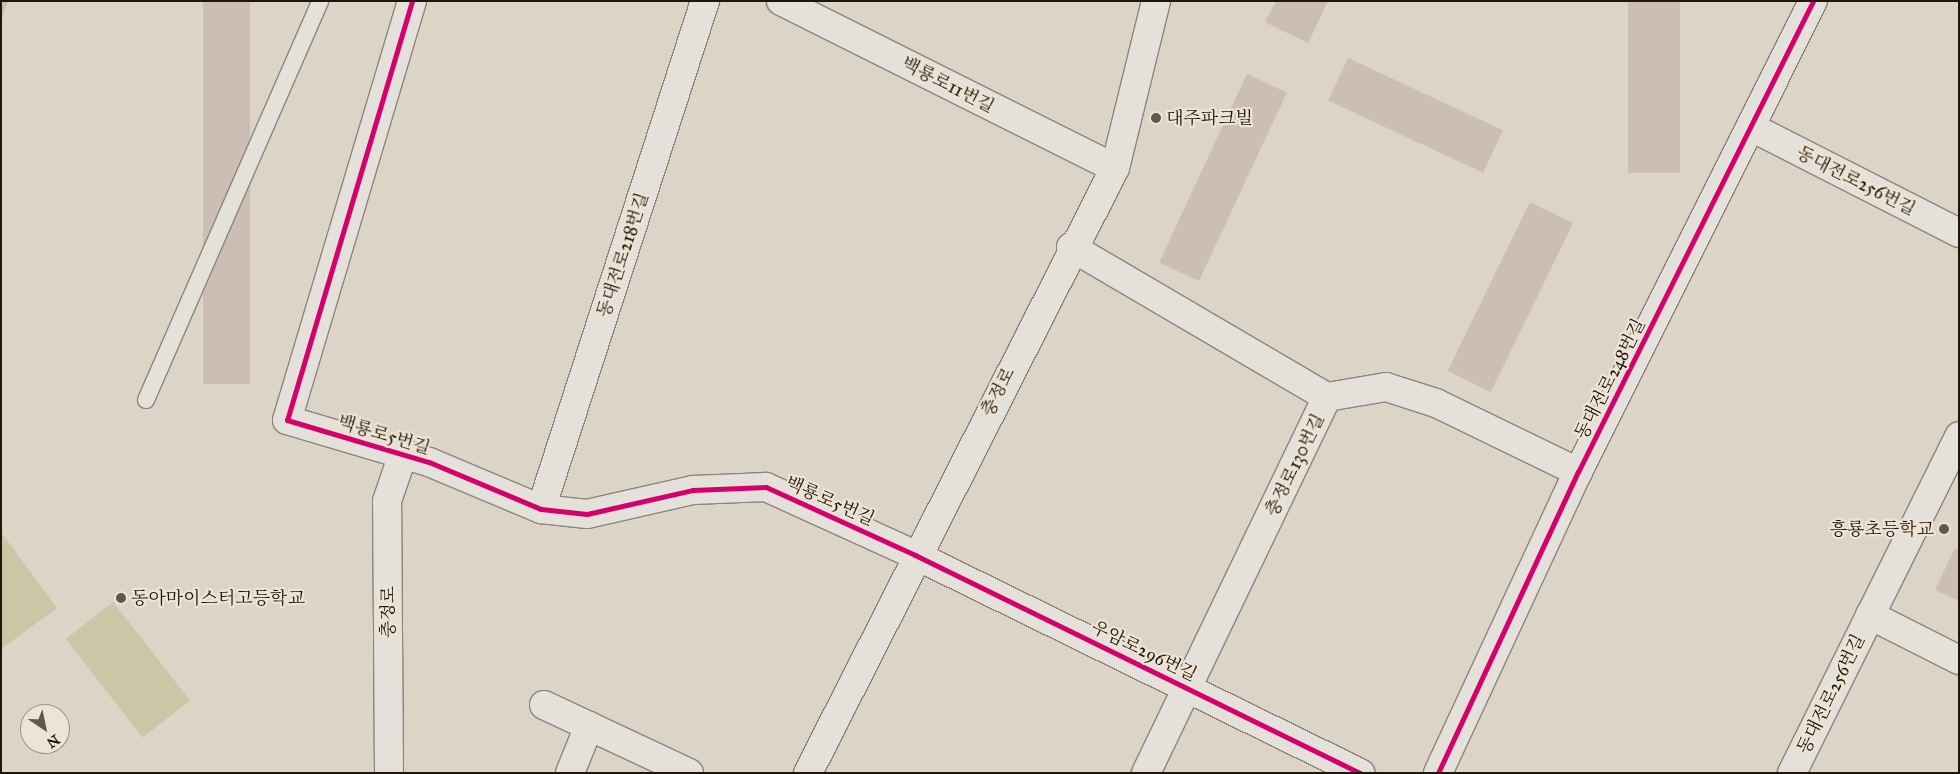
<!DOCTYPE html>
<meta charset="utf-8">
<style>
body{margin:0}
#map{position:relative;width:1960px;height:774px;overflow:hidden;background:#dcd4c6;font-family:"IM FELL Great Primer","Noto Serif KR",serif}
div>[style]{position:absolute}
[style*='--x']{left:calc(var(--x)*1px);top:calc(var(--y)*1px);width:calc(var(--w)*1px);rotate:calc(var(--a)*1deg)}
.green>*{inset:0;background:#cac7a6;transform-origin:0 0}
.building>*{inset:0;background:#ccbdb5;transform-origin:0 0}
.roads{filter:drop-shadow(1px 0 #8b857c) drop-shadow(-1px 0 #8b857c) drop-shadow(0 1px #8b857c) drop-shadow(0 -1px #8b857c)}
.service>*{height:16px;margin:-8px;padding:0 8px;transform-origin:8px;border-radius:8px;background:#e4e0da}
.minor>*{height:28px;margin:-14px;padding:0 14px;transform-origin:14px;border-radius:14px;background:#e4e0da}
.cycleway>*{height:5px;margin:-2.5px;padding:0 2.5px;transform-origin:2.5px;border-radius:2.5px;background:#d6006c}
.dots>*{width:14px;height:14px;translate:-50% -50%;box-sizing:border-box;border:2px solid #ede4d5;border-radius:50%}
span{translate:-50% -50%;white-space:nowrap;text-align:center;line-height:1.15;-webkit-text-stroke:4.5px #ede4d5;paint-order:stroke}
.street-label{font-size:18px;color:#21140a}
.poi-label{font-size:18px;color:#21140a}
.left{translate:0 -50%;text-align:left}
.right{translate:-100% -50%;text-align:right}
.frame{position:absolute;inset:0;border:2px solid #21140a;pointer-events:none}
.north{position:absolute;left:20px;top:704px;width:50px;height:50px;box-sizing:border-box;background:#ede4d5;border:1px solid #9b9184;border-radius:50%;rotate:146deg;font-size:14px;font-weight:700;line-height:20px;text-align:center;color:#21140a}
.north::after{content:'';display:block;margin:auto;width:18px;height:22px;background:#62574c;clip-path:polygon(50% 0,100% 100%,50% 72%,0 100%)}
</style>
<div id="map">
<div class="green">
<div style="clip-path:polygon(1px 532px,57px 608px,1px 649px)"></div>
<div style="left:113px;top:602px;width:125px;height:60px;rotate:52deg"></div>
</div>
<div class="building">
<div style="clip-path:polygon(1px 1px,8px 1px,2px 18px,1px 18px)"></div>
<div style="left:203px;top:1px;width:47px;height:383px"></div>
<div style="clip-path:polygon(1276px 1px,1328px 1px,1308px 43px,1265px 22px)"></div>
<div style="left:1628px;top:1px;width:52px;height:172px"></div>
<div style="left:1348px;top:58px;width:171px;height:47px;rotate:25deg"></div>
<div style="left:1247px;top:74px;width:44px;height:208px;rotate:25deg"></div>
<div style="left:1530px;top:202px;width:48px;height:188px;rotate:26deg"></div>
<div style="clip-path:polygon(1955px 548px,1959px 550px,1959px 601px,1935px 590px)"></div>
</div>
<div class="roads">
<div class="service">
<div style="--x:146;--y:400;--w:435;--a:-66.4"></div>
</div>
<div class="minor">
<div style="--x:412;--y:1;--w:437;--a:106.6"></div>
<div style="--x:287;--y:420;--w:148;--a:16.5"></div>
<div style="--x:429;--y:462;--w:121;--a:22.8"></div>
<div style="--x:541;--y:509;--w:46;--a:6.2"></div>
<div style="--x:587;--y:514;--w:109;--a:-12.8"></div>
<div style="--x:693;--y:490;--w:73;--a:-2.4"></div>
<div style="--x:766;--y:487;--w:164;--a:24.5"></div>
<div style="--x:915;--y:555;--w:496;--a:26.1"></div>
<div style="--x:781;--y:1;--w:373;--a:26.6"></div>
<div style="--x:1753;--y:128;--w:231;--a:27"></div>
<div style="--x:1071;--y:247;--w:297;--a:30.4"></div>
<div style="--x:1327;--y:397;--w:60;--a:-9.6"></div>
<div style="--x:1386;--y:387;--w:52;--a:17.7"></div>
<div style="--x:1436;--y:403;--w:158;--a:25.9"></div>
<div style="--x:541;--y:509;--w:534;--a:-72.11"></div>
<div style="--x:1870;--y:615;--w:100;--a:26.8"></div>
<div style="--x:544;--y:705;--w:160;--a:25.1"></div>
<div style="--x:389;--y:773;--w:272;--a:-90.4"></div>
<div style="--x:387;--y:501;--w:50;--a:-71.2"></div>
<div style="--x:570;--y:773;--w:51;--a:-68"></div>
<div style="--x:808;--y:773;--w:678;--a:-63.1"></div>
<div style="--x:1115;--y:168;--w:172;--a:-76.2"></div>
<div style="--x:1146;--y:773;--w:417;--a:-64.3"></div>
<div style="--x:1438;--y:773;--w:332;--a:-65.1"></div>
<div style="--x:1578;--y:472;--w:526;--a:-63.48"></div>
<div style="--x:1792;--y:773;--w:376;--a:-63.6"></div>
</div>
</div>
<div class="cycleway">
<div style="--x:412;--y:1;--w:437;--a:106.6"></div>
<div style="--x:287;--y:420;--w:148;--a:16.5"></div>
<div style="--x:429;--y:462;--w:121;--a:22.8"></div>
<div style="--x:541;--y:509;--w:46;--a:6.2"></div>
<div style="--x:587;--y:514;--w:109;--a:-12.8"></div>
<div style="--x:693;--y:490;--w:73;--a:-2.4"></div>
<div style="--x:766;--y:487;--w:164;--a:24.5"></div>
<div style="--x:915;--y:555;--w:496;--a:26.1"></div>
<div style="--x:1438;--y:773;--w:332;--a:-65.1"></div>
<div style="--x:1578;--y:472;--w:526;--a:-63.48"></div>
</div>
<div class="dots">
<div style="left:1156px;top:118px;background:#62574c"></div>
<div style="left:1944px;top:529px;background:#62574c"></div>
<div style="left:121px;top:598px;background:#62574c"></div>
</div>
<div class="street-label">
<span style="left:948px;top:85px;rotate:27deg">백룡로11번길</span>
<span style="left:1856px;top:181px;rotate:27deg">동대전로256번길</span>
<span style="left:623px;top:255px;rotate:-72deg">동대전로218번길</span>
<span style="left:1610px;top:379px;rotate:-63deg">동대전로248번길</span>
<span style="left:998px;top:392px;rotate:-63deg">충정로</span>
<span style="left:384px;top:435px;rotate:17deg">백룡로5번길</span>
<span style="left:1295px;top:465px;rotate:-64deg">충정로130번길</span>
<span style="left:830px;top:501px;rotate:24deg">백룡로5번길</span>
<span style="left:388px;top:612px;rotate:-90deg">충정로</span>
<span style="left:1144px;top:651px;rotate:26deg">우암로296번길</span>
<span style="left:1831px;top:694px;rotate:-64deg">동대전로256번길</span>
</div>
<div class="poi-label">
<span class="left" style="left:1166px;top:118px">대주파크빌</span>
<span class="right" style="left:1934px;top:529px">흥룡초등학교</span>
<span class="left" style="left:131px;top:598px">동아마이스터고등학교</span>
</div>
<div class="frame"></div>
<div class="north">N</div>
</div>
